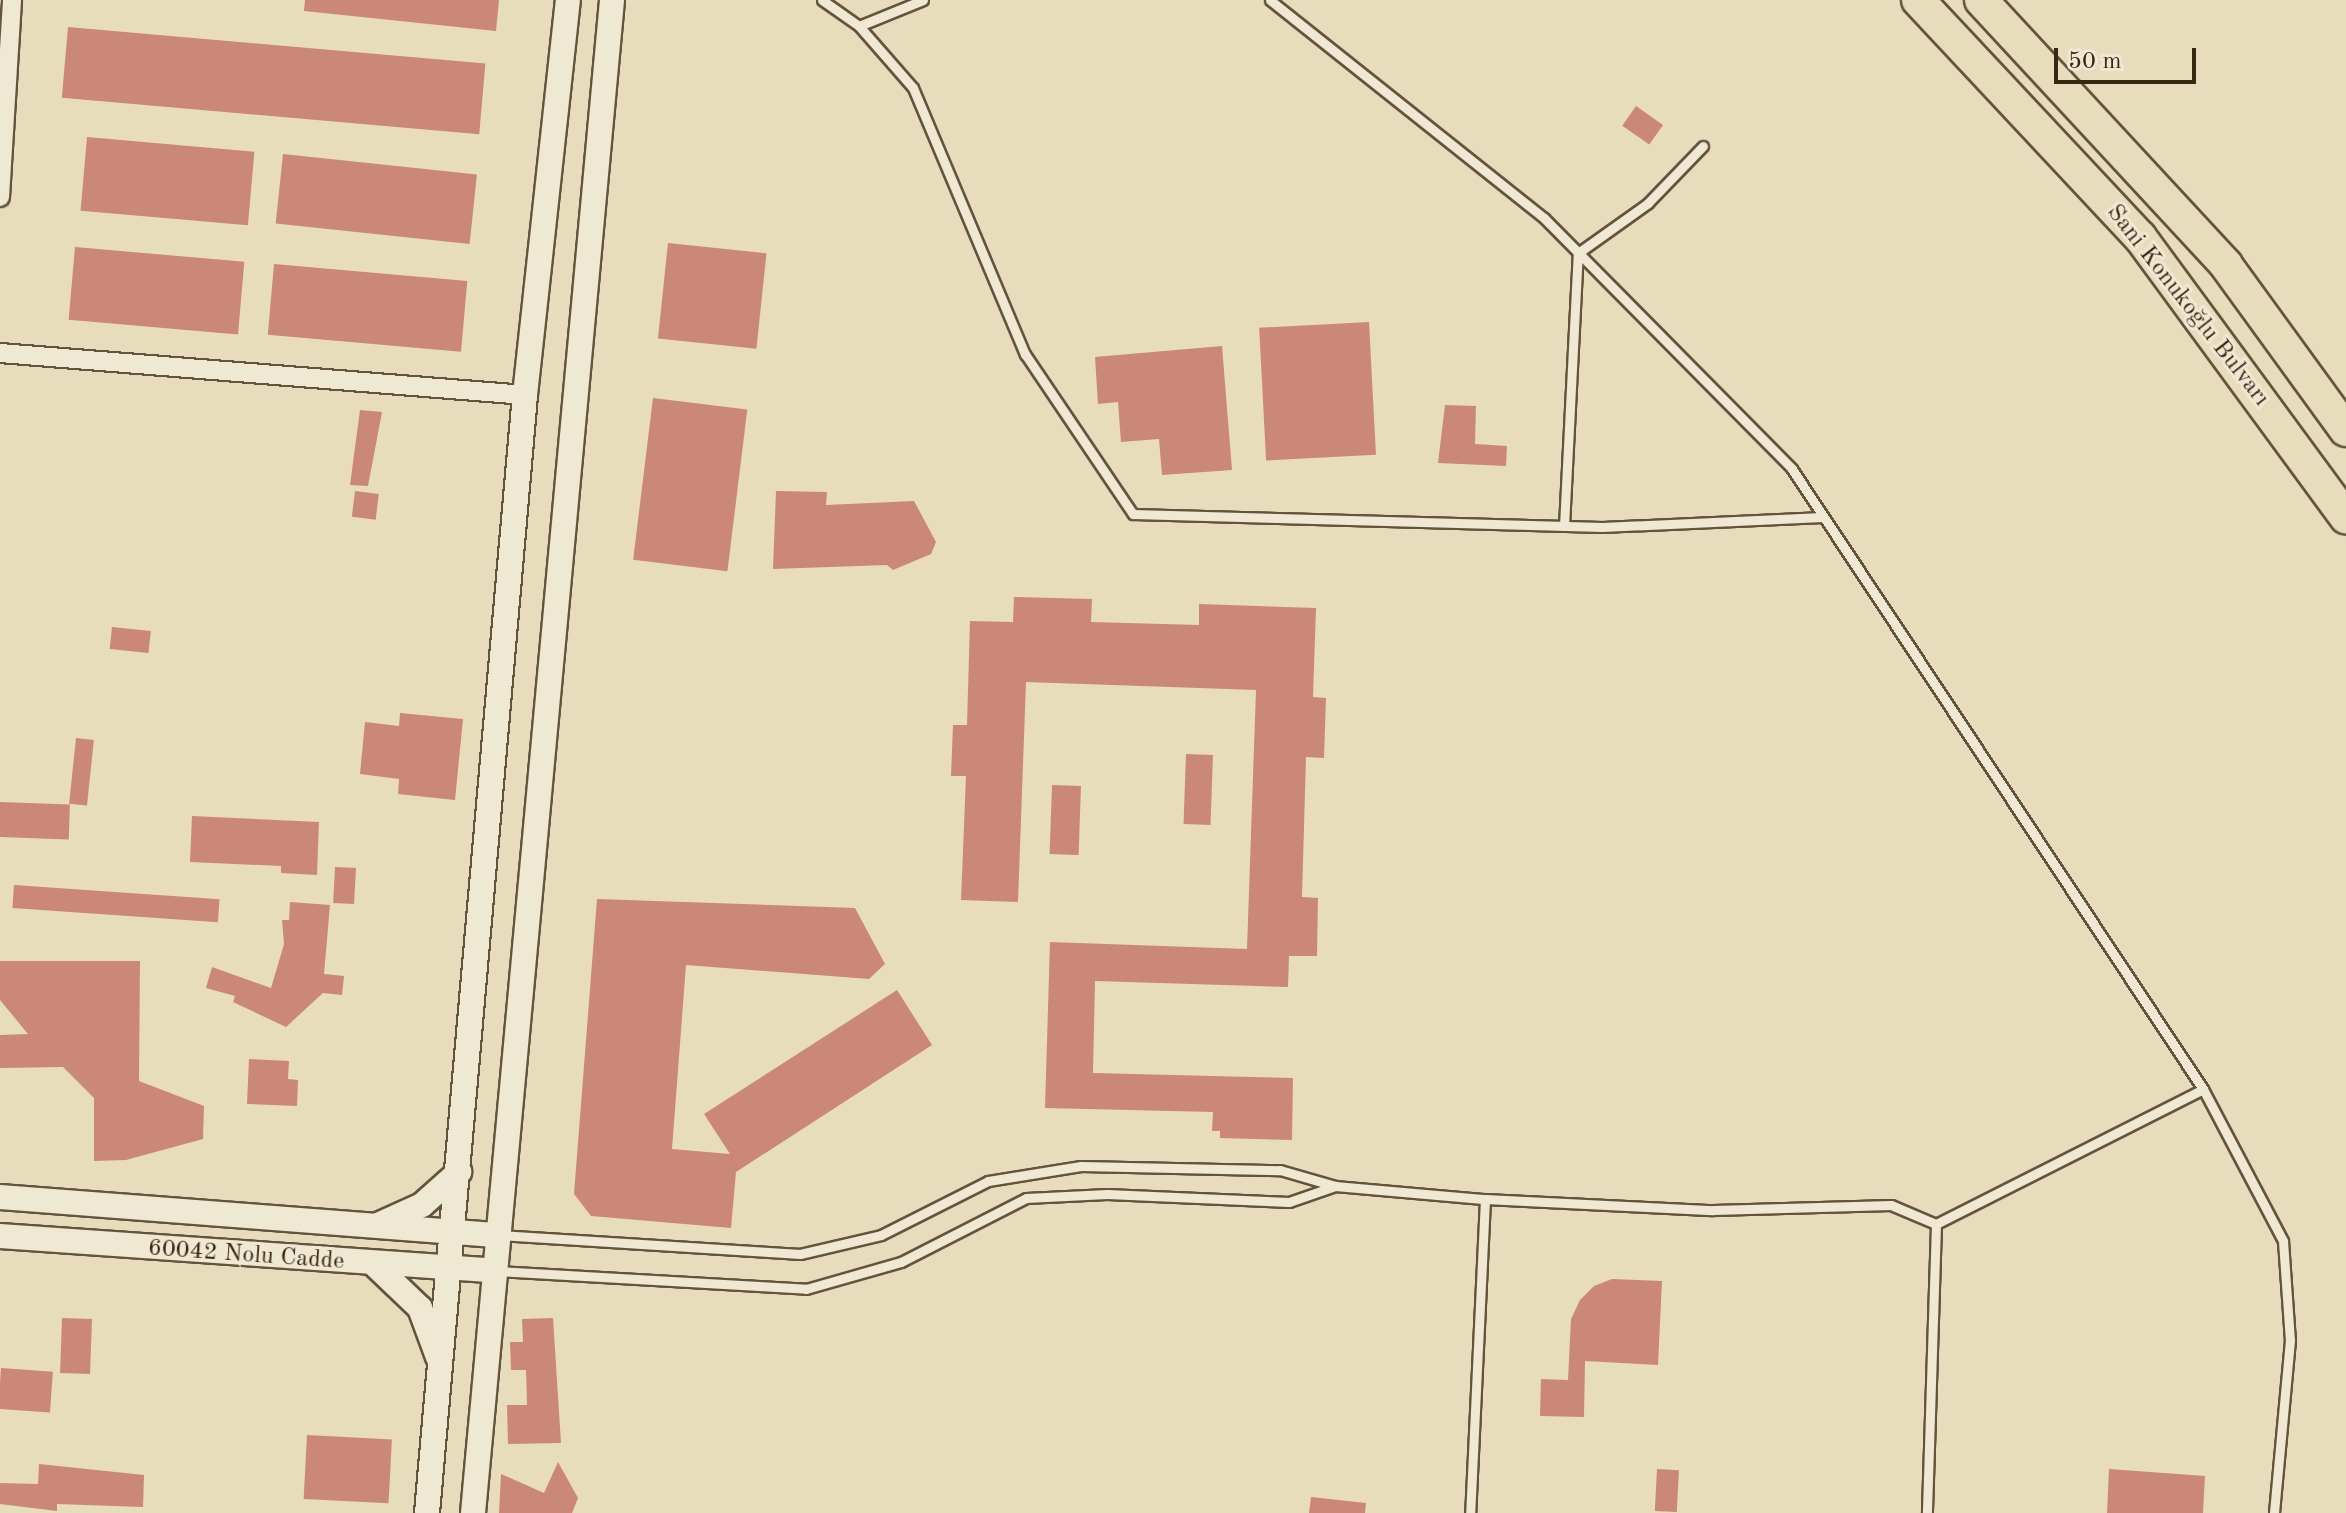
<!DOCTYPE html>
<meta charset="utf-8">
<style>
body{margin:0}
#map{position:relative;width:2346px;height:1513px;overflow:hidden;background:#e7dcbc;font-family:"Old Standard TT",serif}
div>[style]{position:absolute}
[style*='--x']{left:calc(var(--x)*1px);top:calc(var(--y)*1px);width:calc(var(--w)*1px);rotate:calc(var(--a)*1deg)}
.building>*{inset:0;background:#cb8878;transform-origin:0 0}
.roads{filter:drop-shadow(2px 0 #64543c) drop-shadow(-2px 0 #64543c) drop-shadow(0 2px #64543c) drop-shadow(0 -2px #64543c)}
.lane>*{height:9px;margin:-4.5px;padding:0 4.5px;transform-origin:4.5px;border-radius:4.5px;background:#efe8d3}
.street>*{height:18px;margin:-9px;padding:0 9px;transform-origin:9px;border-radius:9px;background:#efe8d3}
.secondary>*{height:24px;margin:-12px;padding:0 12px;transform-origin:12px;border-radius:12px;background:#efe8d3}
.highway>*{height:32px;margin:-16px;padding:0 16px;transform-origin:16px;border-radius:16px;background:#e7dcbc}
span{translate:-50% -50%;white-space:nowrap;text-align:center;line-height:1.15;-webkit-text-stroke:6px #efe8d3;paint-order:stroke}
.street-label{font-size:24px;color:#392612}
.scale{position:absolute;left:2054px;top:48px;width:142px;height:36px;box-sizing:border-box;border:4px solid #392612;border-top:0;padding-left:10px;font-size:24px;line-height:28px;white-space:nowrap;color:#392612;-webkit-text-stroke:6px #efe8d3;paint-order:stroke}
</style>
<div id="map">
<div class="building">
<div style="clip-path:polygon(305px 0,499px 0,496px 31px,304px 11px)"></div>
<div style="left:68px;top:27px;width:419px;height:71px;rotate:5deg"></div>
<div style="left:1636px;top:106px;width:33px;height:24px;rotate:35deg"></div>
<div style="left:87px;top:137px;width:168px;height:74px;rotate:5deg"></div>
<div style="left:283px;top:154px;width:195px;height:70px;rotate:6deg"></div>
<div style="left:668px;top:243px;width:99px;height:96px;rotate:6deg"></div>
<div style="left:75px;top:247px;width:170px;height:73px;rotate:5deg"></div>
<div style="left:274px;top:264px;width:194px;height:71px;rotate:5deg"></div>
<div style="left:1369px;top:322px;width:133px;height:110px;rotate:87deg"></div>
<div style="clip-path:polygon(1222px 346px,1232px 470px,1162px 475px,1159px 439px,1121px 442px,1118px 402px,1098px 404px,1095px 357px)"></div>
<div style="left:653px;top:398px;width:95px;height:163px;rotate:7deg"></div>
<div style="clip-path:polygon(1445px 405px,1476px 406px,1475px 444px,1507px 446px,1506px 466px,1438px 463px)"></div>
<div style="clip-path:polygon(360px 410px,382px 412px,368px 486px,350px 485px)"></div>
<div style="left:355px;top:491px;width:24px;height:26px;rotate:7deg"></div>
<div style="clip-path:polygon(776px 491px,827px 492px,826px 505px,914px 501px,936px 542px,931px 554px,893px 570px,887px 565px,773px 569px)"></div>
<div style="clip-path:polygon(1014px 597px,1092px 599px,1091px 622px,1199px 625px,1199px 604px,1316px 608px,1313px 697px,1326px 698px,1324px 758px,1306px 757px,1302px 897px,1318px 898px,1317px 956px,1289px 956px,1288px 987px,1095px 981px,1093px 1073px,1293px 1078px,1292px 1140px,1220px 1138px,1220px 1131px,1212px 1131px,1213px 1112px,1045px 1108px,1050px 942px,1247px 949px,1256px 690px,1026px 682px,1018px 902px,961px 900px,966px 776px,951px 776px,953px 725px,967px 725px,970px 621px,1013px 622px)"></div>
<div style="left:112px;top:627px;width:39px;height:22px;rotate:6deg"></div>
<div style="clip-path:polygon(400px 713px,463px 719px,455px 800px,398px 794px,399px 779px,360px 774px,365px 722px,399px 726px)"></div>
<div style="left:76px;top:738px;width:18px;height:66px;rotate:6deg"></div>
<div style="left:1186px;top:754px;width:27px;height:70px;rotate:2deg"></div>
<div style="left:1052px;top:785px;width:29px;height:69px;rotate:2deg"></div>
<div style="left:0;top:802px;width:70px;height:35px;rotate:2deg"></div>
<div style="clip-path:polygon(192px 816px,319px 822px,317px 875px,281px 873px,281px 866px,190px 862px)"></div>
<div style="left:335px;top:867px;width:21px;height:36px;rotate:3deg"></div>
<div style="left:14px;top:885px;width:206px;height:23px;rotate:4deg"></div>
<div style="clip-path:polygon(597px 899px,855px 908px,885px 964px,869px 979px,686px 965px,672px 1149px,730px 1154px,704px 1114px,897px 990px,932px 1045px,736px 1172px,731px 1228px,591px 1216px,574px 1194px)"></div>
<div style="clip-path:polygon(290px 902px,330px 905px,324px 974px,344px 976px,342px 995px,323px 993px,286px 1027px,233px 1002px,235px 996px,206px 988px,212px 967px,271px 988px,284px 944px,282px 920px,289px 920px)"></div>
<div style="clip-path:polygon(0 961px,140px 961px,139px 1081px,204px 1106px,203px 1139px,126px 1160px,94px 1161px,94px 1098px,63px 1067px,0 1068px,0 1035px,28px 1034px,0 1000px)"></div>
<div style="clip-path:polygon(249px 1059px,289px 1061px,288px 1079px,298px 1080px,297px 1106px,247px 1104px)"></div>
<div style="clip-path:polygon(1612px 1279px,1662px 1281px,1658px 1365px,1585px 1361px,1584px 1417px,1540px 1416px,1541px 1379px,1568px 1380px,1571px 1319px,1580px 1300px,1594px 1286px)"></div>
<div style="left:62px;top:1318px;width:30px;height:55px;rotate:2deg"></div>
<div style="clip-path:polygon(553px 1318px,561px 1443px,508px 1444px,507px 1405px,527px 1405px,526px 1370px,511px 1370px,510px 1342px,523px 1342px,522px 1319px)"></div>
<div style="left:1px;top:1368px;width:52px;height:41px;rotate:4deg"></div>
<div style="left:307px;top:1435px;width:85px;height:64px;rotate:3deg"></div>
<div style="clip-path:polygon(558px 1462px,578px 1498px,572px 1513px,499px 1513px,501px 1474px,544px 1493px)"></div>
<div style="clip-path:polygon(39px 1464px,144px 1475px,143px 1507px,57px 1504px,57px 1511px,0 1504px,0 1483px,38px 1484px)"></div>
<div style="left:1657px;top:1469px;width:22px;height:42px;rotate:3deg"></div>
<div style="clip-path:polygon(2109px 1469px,2205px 1476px,2203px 1513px,2107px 1513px)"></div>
<div style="clip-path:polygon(1311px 1497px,1366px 1503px,1365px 1513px,1309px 1513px)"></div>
</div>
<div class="roads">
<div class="lane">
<div style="--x:822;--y:0;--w:45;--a:35.1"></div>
<div style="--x:859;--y:26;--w:82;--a:48.9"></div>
<div style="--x:913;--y:88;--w:289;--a:67.2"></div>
<div style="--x:1025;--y:354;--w:193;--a:56"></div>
<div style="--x:1133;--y:514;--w:469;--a:1.6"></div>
<div style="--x:1602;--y:527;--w:221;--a:-2.6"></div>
<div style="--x:1270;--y:0;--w:350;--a:38.5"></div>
<div style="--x:1544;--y:218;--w:353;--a:45.3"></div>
<div style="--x:1792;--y:469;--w:744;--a:56.46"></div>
<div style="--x:859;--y:26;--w:69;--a:-22.1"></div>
<div style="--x:1564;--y:526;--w:273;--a:-87.1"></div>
<div style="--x:1578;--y:253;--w:86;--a:-35.5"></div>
<div style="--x:1648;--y:203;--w:79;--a:-46"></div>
<div style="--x:1485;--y:1199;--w:228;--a:2.8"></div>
<div style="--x:1713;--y:1210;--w:178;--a:-1.6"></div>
<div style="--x:1891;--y:1205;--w:49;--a:22.9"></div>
<div style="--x:1936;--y:1224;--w:289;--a:91.8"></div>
<div style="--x:1936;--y:1224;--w:299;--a:-26.8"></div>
<div style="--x:2203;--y:1089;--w:172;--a:62.2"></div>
<div style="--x:2283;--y:1241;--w:99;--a:86"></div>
<div style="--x:2290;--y:1340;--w:174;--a:95.3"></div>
<div style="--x:499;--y:1235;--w:302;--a:3.6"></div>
<div style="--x:800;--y:1254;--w:83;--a:-13.2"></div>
<div style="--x:881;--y:1235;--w:120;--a:-26.8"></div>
<div style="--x:988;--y:1181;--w:94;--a:-9.2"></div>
<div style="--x:1081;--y:1166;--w:199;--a:1.2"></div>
<div style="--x:1280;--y:1170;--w:57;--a:16.2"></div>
<div style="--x:1335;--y:1186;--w:151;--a:5"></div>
<div style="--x:1485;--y:1199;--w:314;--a:92.7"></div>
<div style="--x:497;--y:1271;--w:310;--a:3.3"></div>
<div style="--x:806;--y:1289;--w:99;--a:-15.9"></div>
<div style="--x:901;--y:1262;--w:140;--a:-27.1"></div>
<div style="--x:1026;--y:1198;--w:81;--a:-2.8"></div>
<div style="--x:1107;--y:1194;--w:182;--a:2.5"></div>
<div style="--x:1289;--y:1202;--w:49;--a:-19.2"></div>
</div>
<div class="street">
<div style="--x:0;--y:197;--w:197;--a:-86.5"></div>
<div style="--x:0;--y:353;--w:527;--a:4.57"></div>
</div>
<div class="secondary">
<div style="--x:0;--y:1197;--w:496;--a:4.4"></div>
<div style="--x:378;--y:1225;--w:48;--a:-24.4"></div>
<div style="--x:422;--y:1205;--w:50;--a:-41.7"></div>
<div style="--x:0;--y:1236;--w:493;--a:4"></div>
<div style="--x:376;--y:1266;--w:61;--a:43.7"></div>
<div style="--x:420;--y:1308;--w:52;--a:69.8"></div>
<div style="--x:427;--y:1513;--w:1122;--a:-84.99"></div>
<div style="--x:525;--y:395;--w:397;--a:-83.8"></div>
<div style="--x:473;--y:1513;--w:1519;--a:-84.75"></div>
</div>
<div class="highway">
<div style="--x:1918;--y:0;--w:325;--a:46.9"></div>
<div style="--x:2140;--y:237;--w:348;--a:53.7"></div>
<div style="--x:1981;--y:0;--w:361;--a:47.2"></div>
<div style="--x:2226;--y:265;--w:204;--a:54"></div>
</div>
</div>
<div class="street-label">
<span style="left:2187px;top:306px;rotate:52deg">Sani Konukoğlu Bulvarı</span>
<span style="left:246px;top:1256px;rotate:4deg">60042 Nolu Cadde</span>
</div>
<div class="scale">50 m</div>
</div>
